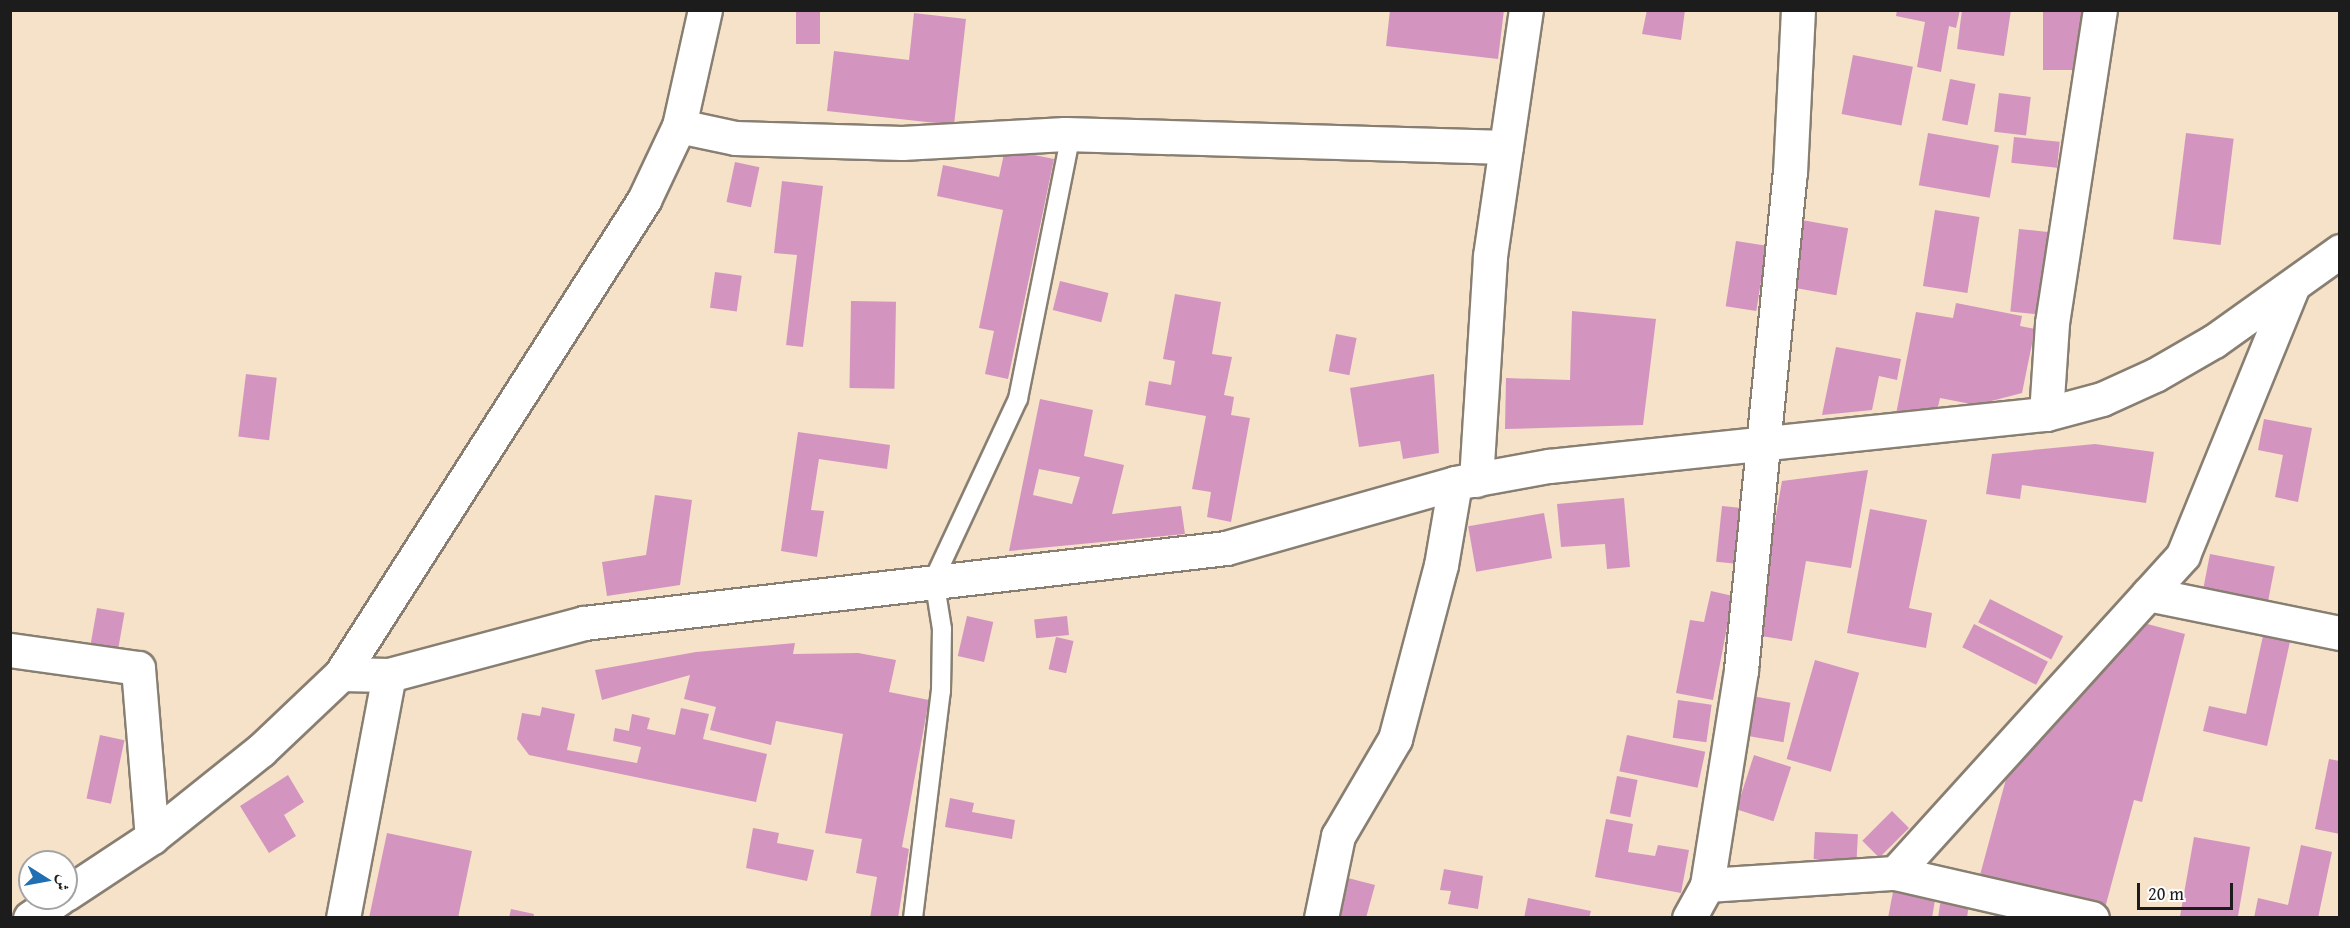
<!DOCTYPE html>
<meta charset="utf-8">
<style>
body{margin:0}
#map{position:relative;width:2350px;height:928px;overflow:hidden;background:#f5e2c8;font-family:"Gentium Book Plus",Amiri,serif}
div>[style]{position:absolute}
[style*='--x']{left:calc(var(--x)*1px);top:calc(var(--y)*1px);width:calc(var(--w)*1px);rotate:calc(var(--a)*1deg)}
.building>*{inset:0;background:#d395bf;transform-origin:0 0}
.roads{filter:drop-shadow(2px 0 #887f72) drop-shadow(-2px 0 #887f72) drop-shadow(0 2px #887f72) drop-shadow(0 -2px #887f72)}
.service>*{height:18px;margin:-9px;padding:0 9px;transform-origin:9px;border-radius:9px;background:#fff}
.minor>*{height:33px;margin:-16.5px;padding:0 16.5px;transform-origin:16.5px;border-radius:16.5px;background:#fff}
.tertiary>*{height:33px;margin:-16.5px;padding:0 16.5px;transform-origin:16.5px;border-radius:16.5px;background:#fff}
span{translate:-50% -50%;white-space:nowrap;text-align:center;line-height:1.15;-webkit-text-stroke:4.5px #fff;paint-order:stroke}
.frame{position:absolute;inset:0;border:12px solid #1c1c1c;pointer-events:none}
.north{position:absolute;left:18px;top:850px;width:60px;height:60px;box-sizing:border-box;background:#fff;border:2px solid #a4a4a4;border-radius:50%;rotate:101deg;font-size:16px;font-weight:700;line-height:24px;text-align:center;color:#1c1c1c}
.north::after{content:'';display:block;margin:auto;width:21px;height:27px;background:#1f6fb2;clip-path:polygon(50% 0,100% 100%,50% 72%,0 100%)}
.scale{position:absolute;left:2137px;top:883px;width:96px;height:27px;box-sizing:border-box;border:3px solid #1c1c1c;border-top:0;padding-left:8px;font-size:18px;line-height:21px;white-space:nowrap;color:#1c1c1c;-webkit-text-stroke:4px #fff;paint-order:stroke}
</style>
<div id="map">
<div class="building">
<div style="left:796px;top:10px;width:24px;height:34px"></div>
<div style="clip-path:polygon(1390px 10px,1504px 10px,1498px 59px,1386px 46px)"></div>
<div style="clip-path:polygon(1647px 10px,1685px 10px,1681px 40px,1642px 34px)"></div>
<div style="clip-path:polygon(1897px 10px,1960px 10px,1956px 28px,1949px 26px,1941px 72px,1917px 67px,1925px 22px,1896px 16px)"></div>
<div style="clip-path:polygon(1962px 10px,2011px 10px,2004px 56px,1957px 49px)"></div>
<div style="left:2043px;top:10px;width:42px;height:60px"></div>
<div style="clip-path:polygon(914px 13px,966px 19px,954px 125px,827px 111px,834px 51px,909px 60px)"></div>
<div style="left:1853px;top:55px;width:61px;height:60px;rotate:11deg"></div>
<div style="left:1950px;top:79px;width:26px;height:42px;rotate:11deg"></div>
<div style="left:1999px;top:93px;width:32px;height:39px;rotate:7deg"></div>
<div style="left:1928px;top:133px;width:72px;height:53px;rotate:10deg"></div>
<div style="left:2186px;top:133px;width:48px;height:107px;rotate:7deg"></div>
<div style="left:2014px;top:137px;width:46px;height:26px;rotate:6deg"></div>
<div style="clip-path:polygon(1005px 149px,1054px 159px,1008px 379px,985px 374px,994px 331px,979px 328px,1003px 210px,937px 196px,943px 165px,999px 177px)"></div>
<div style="left:735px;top:162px;width:25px;height:41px;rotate:12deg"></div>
<div style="clip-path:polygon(782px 181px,823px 186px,803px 347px,786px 345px,797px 255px,774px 253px)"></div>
<div style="left:1935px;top:210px;width:45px;height:77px;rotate:9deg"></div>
<div style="left:1796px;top:219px;width:53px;height:68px;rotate:10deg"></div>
<div style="left:2019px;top:229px;width:29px;height:83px;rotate:6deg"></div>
<div style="left:1736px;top:241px;width:31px;height:66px;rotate:9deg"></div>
<div style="left:715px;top:272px;width:27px;height:36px;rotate:8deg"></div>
<div style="left:1060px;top:281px;width:50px;height:30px;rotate:14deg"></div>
<div style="clip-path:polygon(1175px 294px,1221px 302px,1212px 354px,1232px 357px,1224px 395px,1234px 397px,1231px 415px,1250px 418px,1231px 522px,1207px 517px,1211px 492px,1192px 489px,1206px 416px,1145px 405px,1149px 381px,1171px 385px,1175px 361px,1163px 359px)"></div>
<div style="left:851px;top:301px;width:45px;height:87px;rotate:1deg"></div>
<div style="clip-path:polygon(1956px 303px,2022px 316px,2020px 326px,2035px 329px,2022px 393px,1976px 405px,1940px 398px,1937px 411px,1896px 414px,1916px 312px,1953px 318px)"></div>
<div style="clip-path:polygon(1572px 311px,1656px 319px,1643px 425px,1505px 429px,1506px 378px,1570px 380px)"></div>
<div style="left:1336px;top:334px;width:21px;height:38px;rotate:11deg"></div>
<div style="clip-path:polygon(1836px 347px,1901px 359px,1897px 380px,1879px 376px,1872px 410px,1822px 415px)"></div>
<div style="left:246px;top:374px;width:31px;height:63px;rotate:7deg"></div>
<div style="clip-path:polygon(1434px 374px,1439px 453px,1403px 459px,1400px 441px,1359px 447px,1350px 388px)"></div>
<div style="clip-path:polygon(evenodd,1040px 399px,1093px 410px,1084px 456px,1124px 465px,1112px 514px,1181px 506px,1185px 534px,1009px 551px,1040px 399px,1039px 469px,1080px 477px,1072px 504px,1033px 495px,1039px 469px)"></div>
<div style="clip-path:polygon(2264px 419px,2312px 428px,2298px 502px,2275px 497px,2283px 455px,2258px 450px)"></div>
<div style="clip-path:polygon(798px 432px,890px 445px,887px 469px,819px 459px,811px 510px,824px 511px,817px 557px,781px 551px)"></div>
<div style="clip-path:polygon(2095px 444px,2154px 452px,2146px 503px,2022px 485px,2020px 499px,1986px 494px,1992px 454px)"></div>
<div style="clip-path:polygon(1868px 470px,1851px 568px,1806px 561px,1792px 641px,1755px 635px,1782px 481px)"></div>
<div style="clip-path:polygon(655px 495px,692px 500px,680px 585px,607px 596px,602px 562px,646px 555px)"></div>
<div style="clip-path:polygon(1624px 498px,1630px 567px,1607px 569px,1605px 544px,1561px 547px,1557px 504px)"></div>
<div style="left:1722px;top:506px;width:20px;height:56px;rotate:6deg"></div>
<div style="clip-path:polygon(1870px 509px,1927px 520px,1909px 608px,1932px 613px,1926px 648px,1847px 633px)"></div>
<div style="left:1544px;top:513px;width:46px;height:77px;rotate:80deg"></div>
<div style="left:2210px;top:554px;width:66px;height:42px;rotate:11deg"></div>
<div style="clip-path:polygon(1711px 591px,1733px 596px,1713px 700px,1676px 693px,1690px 620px,1704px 622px)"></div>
<div style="left:1990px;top:599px;width:82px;height:26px;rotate:27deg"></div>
<div style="left:97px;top:608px;width:28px;height:36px;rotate:10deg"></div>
<div style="left:967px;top:616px;width:27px;height:41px;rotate:13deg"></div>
<div style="left:1067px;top:616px;width:19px;height:33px;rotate:84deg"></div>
<div style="clip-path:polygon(2140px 622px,2185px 634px,2142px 802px,2134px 800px,2105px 908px,1980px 875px,2009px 768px)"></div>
<div style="left:1974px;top:624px;width:83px;height:26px;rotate:27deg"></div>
<div style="clip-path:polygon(2264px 631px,2291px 637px,2267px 746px,2203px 731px,2209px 706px,2246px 714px)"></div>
<div style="left:1056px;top:637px;width:18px;height:33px;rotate:13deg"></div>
<div style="clip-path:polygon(795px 643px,793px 654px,858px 653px,896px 660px,889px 692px,929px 700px,902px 847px,909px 849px,898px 918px,870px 918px,877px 877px,856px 873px,862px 839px,825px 833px,843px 734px,776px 721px,771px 745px,710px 730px,716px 707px,684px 699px,690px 675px,602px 700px,595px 670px,696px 652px)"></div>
<div style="left:1815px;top:660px;width:46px;height:103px;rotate:16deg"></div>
<div style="left:1752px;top:696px;width:39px;height:40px;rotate:10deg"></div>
<div style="left:1678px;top:700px;width:34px;height:38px;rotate:8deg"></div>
<div style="clip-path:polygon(542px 707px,575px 714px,567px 750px,637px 763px,641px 747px,613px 741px,615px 728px,629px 731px,632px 714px,650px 718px,647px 729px,675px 735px,681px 708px,709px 714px,703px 739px,767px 754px,756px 802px,529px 755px,517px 739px,522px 713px,540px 716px)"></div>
<div style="left:100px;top:735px;width:25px;height:65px;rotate:12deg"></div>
<div style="left:1627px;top:735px;width:80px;height:37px;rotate:12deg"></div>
<div style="left:1754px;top:755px;width:39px;height:57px;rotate:18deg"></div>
<div style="clip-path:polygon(2329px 759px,2340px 761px,2340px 834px,2315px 829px)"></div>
<div style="clip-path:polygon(288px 775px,304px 802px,284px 815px,296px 836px,269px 853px,240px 806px)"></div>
<div style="left:1617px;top:776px;width:21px;height:38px;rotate:11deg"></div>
<div style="clip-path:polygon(950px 798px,974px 803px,972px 812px,1015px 820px,1012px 839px,945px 827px)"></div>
<div style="left:1892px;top:811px;width:24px;height:42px;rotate:45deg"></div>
<div style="clip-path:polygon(1606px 819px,1633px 824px,1628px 852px,1655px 856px,1658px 845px,1689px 850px,1681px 893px,1595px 877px)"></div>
<div style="clip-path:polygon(753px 828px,779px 833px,777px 843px,814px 850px,807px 881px,746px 868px)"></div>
<div style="left:1815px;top:832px;width:43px;height:27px;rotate:3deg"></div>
<div style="clip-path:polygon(387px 833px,472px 851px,458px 918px,369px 918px)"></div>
<div style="left:2194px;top:837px;width:57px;height:82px;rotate:10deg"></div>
<div style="clip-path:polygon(2301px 845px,2332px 852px,2318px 918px,2254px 918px,2258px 898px,2288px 905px)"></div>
<div style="clip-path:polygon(1444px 869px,1483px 876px,1478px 909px,1448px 904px,1451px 891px,1440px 890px)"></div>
<div style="clip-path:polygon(1348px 878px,1375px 885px,1366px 918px,1338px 918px)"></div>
<div style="clip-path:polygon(1893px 892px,1935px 900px,1932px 918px,1888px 918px)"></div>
<div style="clip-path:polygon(1528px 898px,1591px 911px,1589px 918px,1524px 918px)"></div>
<div style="clip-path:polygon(1941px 898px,1969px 903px,1967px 918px,1938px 918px)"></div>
<div style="clip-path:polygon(511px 909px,534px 914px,533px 918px,509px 918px)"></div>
</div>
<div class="roads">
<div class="service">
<div style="--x:913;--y:918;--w:229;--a:-83"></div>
<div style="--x:941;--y:691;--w:62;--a:-89.1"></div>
<div style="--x:942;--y:629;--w:51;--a:-99.1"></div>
<div style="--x:934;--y:579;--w:199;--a:-65"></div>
<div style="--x:1018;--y:399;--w:270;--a:-78.7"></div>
</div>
<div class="minor">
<div style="--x:679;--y:126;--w:57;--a:12.1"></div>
<div style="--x:735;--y:138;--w:167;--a:1.7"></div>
<div style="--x:902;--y:143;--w:163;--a:-3.2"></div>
<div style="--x:1065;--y:134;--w:441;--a:1.7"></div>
<div style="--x:2046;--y:414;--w:91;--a:-86.2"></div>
<div style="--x:2052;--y:323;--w:317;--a:-81.3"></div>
<div style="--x:1476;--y:480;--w:224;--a:-86.4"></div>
<div style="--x:1490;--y:256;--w:249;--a:-81.7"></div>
<div style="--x:2148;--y:594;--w:196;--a:11.5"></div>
<div style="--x:10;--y:650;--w:129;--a:8"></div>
<div style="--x:138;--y:668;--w:170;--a:85.3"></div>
<div style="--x:1895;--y:873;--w:429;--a:-47.8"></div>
<div style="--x:2183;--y:555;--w:288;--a:-67.8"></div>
<div style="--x:1707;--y:885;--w:188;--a:-3.7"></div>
<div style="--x:1895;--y:873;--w:202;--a:12.9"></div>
<div style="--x:343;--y:918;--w:247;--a:-79.3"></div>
<div style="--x:1321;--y:918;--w:84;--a:-78.3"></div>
<div style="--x:1338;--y:836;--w:113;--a:-59.6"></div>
<div style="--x:1395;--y:739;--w:180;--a:-75.2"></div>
<div style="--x:1441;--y:565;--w:83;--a:-80.3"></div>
<div style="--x:1689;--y:918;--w:38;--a:-61"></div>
<div style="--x:1707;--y:885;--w:218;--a:-81"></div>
<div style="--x:1741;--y:670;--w:499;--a:-84.4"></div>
<div style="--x:1790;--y:173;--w:163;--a:-87.2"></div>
</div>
<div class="tertiary">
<div style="--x:341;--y:674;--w:48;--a:1.2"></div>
<div style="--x:389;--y:675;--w:202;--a:-14.9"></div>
<div style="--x:584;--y:623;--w:646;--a:-6.66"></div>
<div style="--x:1226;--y:548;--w:238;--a:-15.8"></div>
<div style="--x:1455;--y:483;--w:96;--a:-10.3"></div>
<div style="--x:1549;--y:466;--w:500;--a:-6"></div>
<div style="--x:2046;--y:414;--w:58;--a:-15"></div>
<div style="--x:2102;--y:399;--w:58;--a:-24.4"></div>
<div style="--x:2155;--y:375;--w:68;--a:-30"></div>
<div style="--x:2214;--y:341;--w:155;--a:-35.5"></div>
<div style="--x:66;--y:894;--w:103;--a:-33.5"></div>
<div style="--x:152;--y:837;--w:139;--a:-38.6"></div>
<div style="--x:261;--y:750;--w:110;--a:-43.5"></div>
<div style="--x:341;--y:674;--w:563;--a:-57.41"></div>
<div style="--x:644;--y:200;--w:82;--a:-64.7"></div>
<div style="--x:679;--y:126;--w:119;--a:-77.4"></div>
<div style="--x:30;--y:918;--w:36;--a:-34"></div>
</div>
</div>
<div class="frame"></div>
<div class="north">ش</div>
<div class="scale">20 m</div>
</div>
